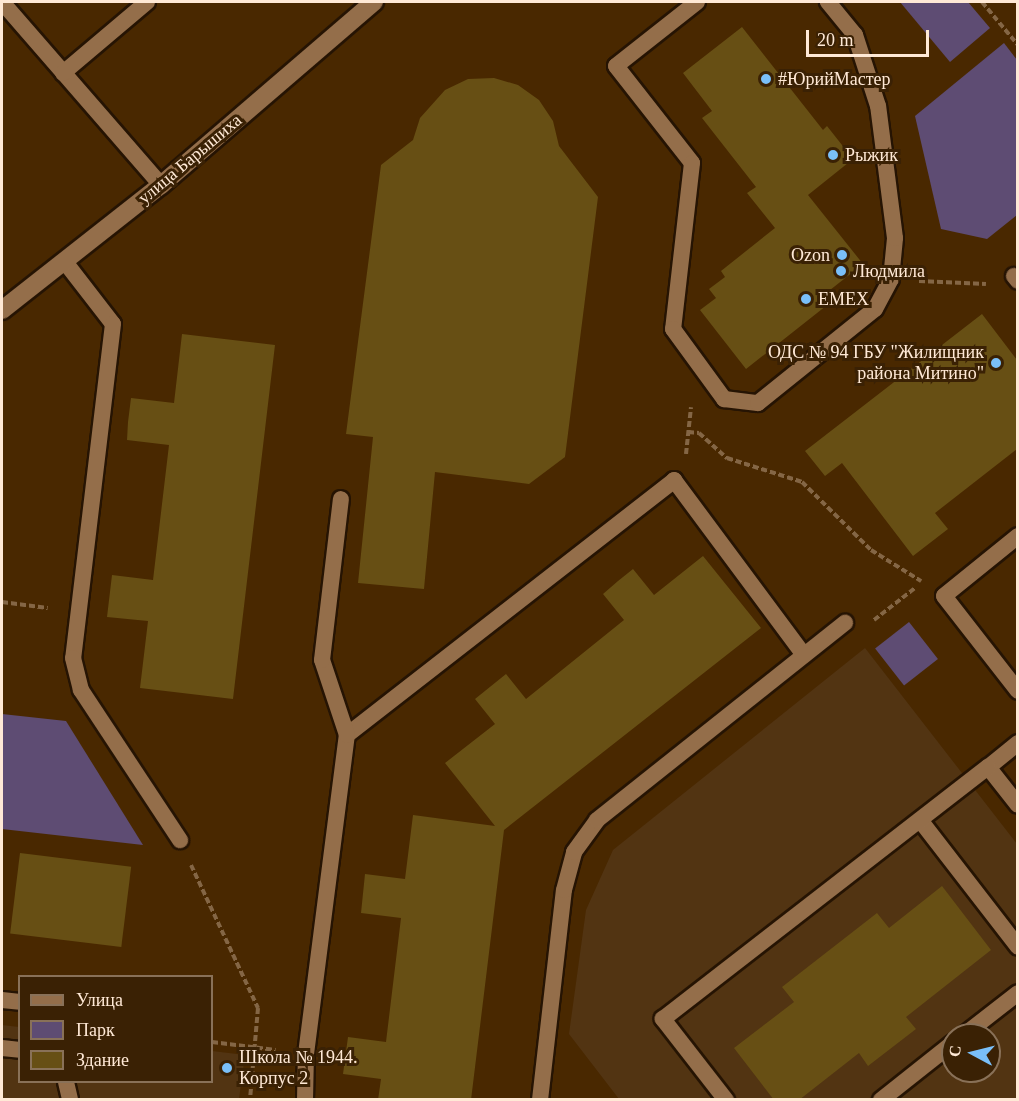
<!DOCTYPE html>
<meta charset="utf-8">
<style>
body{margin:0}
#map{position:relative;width:1019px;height:1101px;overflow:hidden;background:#492800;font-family:"Times New Roman",serif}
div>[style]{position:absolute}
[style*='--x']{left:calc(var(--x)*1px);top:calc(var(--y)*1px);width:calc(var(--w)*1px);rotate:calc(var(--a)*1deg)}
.built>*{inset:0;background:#523412}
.green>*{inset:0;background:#5e4c73;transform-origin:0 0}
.building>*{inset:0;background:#674f14;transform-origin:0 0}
.path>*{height:4px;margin-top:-2px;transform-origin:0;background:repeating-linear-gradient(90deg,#846645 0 6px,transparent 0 9px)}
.roads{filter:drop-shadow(2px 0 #261403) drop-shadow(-2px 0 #261403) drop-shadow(0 2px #261403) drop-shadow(0 -2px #261403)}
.lane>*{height:16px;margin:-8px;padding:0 8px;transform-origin:8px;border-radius:8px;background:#946e4a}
.secondary>*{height:18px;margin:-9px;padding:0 9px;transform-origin:9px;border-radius:9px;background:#946e4a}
.dots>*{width:16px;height:16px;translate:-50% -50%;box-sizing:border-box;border:3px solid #3a2104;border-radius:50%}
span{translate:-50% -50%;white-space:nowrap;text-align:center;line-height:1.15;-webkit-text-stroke:6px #3a2104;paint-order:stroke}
.poi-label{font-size:18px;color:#ffe9d6}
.left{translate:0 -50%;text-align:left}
.right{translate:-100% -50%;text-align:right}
.street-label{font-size:18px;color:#ffe9d6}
.frame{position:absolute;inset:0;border:3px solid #ffe9d6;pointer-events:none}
.legend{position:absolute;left:18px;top:975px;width:195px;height:108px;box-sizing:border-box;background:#3a2104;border:2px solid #897158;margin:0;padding:8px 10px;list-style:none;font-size:18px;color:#ffe9d6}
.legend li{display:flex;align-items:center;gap:12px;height:30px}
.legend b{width:30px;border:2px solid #897158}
.north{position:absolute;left:941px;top:1023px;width:60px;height:60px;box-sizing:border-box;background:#3a2104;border:2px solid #897158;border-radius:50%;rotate:277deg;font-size:16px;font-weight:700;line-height:24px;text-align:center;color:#ffe9d6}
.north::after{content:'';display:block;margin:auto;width:21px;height:27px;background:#7abff8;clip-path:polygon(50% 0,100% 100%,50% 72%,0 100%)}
.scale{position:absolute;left:806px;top:30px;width:123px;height:27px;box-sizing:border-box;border:3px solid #ffe9d6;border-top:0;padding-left:8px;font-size:18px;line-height:21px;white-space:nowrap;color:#ffe9d6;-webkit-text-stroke:4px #3a2104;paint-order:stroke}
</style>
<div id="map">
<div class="built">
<div style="clip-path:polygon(evenodd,865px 648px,1017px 844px,1017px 1099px,619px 1099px,569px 1034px,586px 910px,613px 850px,865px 648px,953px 1035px,989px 1035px,989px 1071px,953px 1071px,953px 1035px)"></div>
<div style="clip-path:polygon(2px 1025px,19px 1027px,20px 1082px,212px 1082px,212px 1051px,245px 1055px,239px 1099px,2px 1099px)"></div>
</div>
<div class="green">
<div style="clip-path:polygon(900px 2px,968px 2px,990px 28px,950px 62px)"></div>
<div style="clip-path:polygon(1004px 43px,1017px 60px,1017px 215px,987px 239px,941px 229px,915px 116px)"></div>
<div style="left:909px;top:622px;width:47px;height:43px;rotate:52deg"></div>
<div style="clip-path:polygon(2px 714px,66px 721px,143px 845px,2px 829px)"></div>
</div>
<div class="building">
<div style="clip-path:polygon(742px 27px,823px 130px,827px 126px,853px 159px,808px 195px,863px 264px,825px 294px,831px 302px,746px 369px,700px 310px,716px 298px,709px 289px,725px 277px,721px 271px,775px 228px,747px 193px,756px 187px,702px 118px,712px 111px,683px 73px)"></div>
<div style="clip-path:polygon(494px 78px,518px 85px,539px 100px,553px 121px,559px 146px,598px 197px,565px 457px,529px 484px,435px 472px,424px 589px,358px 583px,373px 437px,346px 434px,381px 165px,413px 140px,420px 118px,445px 90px,468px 79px)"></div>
<div style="clip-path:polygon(982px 314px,1017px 360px,1017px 449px,935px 513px,948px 529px,913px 556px,842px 463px,825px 476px,805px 451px)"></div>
<div style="clip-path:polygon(182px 334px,275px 345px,233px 699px,140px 688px,148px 621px,107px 617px,112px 575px,153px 580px,169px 445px,127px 440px,128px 422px,131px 398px,174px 403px)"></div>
<div style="clip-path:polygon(703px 556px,761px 628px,504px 830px,471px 1100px,378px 1100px,381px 1079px,343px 1074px,348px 1037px,386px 1042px,401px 918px,361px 913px,365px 874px,405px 879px,413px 815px,495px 826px,445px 763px,495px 724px,475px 699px,506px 674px,526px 699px,624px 620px,603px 594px,618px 581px,633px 569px,654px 595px)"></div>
<div style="left:20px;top:853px;width:112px;height:81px;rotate:7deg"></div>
<div style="clip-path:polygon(942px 886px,991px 950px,906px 1017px,916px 1029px,868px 1066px,859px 1053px,799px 1100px,774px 1100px,734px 1048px,794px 1002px,782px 987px,877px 913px,889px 928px)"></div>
</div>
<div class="path">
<div style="--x:982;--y:2;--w:56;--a:50.1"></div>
<div style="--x:919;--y:281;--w:67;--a:2.6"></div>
<div style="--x:688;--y:432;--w:11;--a:5"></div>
<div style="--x:699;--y:433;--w:38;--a:42"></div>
<div style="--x:727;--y:458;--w:79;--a:17.7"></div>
<div style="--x:802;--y:482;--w:97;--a:44.6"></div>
<div style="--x:871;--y:550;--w:59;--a:31.8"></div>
<div style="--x:686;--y:454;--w:47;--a:-83.9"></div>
<div style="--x:2;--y:602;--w:46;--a:7.4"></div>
<div style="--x:874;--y:620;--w:52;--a:-38"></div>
<div style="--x:191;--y:865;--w:158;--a:64.9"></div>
<div style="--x:258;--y:1008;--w:92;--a:95"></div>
<div style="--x:212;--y:1042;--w:64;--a:7.1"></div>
</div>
<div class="roads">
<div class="lane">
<div style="--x:2;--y:2;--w:242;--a:49"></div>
<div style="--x:697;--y:2;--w:103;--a:141.7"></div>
<div style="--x:616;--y:66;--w:123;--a:51.9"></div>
<div style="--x:692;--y:163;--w:167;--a:96.5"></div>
<div style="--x:673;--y:329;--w:87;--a:53.9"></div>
<div style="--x:724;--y:399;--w:34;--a:7"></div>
<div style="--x:758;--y:403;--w:150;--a:-38.8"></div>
<div style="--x:875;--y:309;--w:34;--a:-62"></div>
<div style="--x:891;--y:279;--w:41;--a:-84.4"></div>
<div style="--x:895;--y:238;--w:133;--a:-97.3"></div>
<div style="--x:878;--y:106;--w:75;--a:-107.9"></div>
<div style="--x:855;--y:35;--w:43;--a:-129.3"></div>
<div style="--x:63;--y:73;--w:110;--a:-40.2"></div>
<div style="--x:65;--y:262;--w:78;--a:52.3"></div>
<div style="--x:113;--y:324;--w:336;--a:96.8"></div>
<div style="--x:73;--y:658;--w:33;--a:76"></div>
<div style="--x:81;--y:690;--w:180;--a:56.6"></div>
<div style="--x:1014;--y:276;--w:6;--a:51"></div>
<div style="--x:1018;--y:536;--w:95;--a:141"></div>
<div style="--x:944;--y:596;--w:120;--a:52.1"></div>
<div style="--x:347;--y:735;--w:415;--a:-37.9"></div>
<div style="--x:674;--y:480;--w:217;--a:53.4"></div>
<div style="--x:1018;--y:743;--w:38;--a:141"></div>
<div style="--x:988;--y:767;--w:48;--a:51.7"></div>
<div style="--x:920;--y:820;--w:160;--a:52.3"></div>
<div style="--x:2;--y:1000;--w:18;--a:6"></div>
<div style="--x:964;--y:1035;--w:68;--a:-37.9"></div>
<div style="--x:2;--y:1048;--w:18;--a:6"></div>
<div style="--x:66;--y:1082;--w:18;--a:77"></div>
<div style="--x:305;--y:1100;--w:46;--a:-88.8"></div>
<div style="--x:306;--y:1054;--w:322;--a:-82.7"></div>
<div style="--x:347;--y:735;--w:79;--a:-108.4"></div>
<div style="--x:322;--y:660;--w:162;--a:-83.3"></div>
<div style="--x:540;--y:1100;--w:211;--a:-83.5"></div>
<div style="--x:564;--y:890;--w:39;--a:-75"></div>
<div style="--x:574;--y:852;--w:39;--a:-54"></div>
<div style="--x:597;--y:820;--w:317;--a:-38.5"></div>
<div style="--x:726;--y:1100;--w:103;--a:-127.9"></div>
<div style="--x:663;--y:1019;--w:411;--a:-37.8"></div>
<div style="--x:881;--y:1100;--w:92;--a:-38.4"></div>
</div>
<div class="secondary">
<div style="--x:2;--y:310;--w:202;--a:-38.2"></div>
<div style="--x:161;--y:185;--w:281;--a:-40.7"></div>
</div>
</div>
<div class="dots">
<div style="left:766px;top:79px;background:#7abff8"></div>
<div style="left:833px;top:155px;background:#7abff8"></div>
<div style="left:842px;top:255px;background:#7abff8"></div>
<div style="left:841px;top:271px;background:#7abff8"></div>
<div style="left:806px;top:299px;background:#7abff8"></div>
<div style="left:996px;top:363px;background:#7abff8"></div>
<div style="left:227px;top:1068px;background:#7abff8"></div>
</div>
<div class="poi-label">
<span class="left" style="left:778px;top:79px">#ЮрийМастер</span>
<span class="left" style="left:845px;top:155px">Рыжик</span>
<span class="right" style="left:830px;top:255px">Ozon</span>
<span class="left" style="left:853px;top:271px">Людмила</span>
<span class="left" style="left:818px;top:299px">EMEX</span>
<span class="right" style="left:984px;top:363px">ОДС № 94 ГБУ "Жилищник<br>района Митино"</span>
<span class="left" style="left:239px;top:1068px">Школа № 1944.<br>Корпус 2</span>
</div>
<div class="street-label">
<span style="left:190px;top:159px;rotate:-40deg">улица Барышиха</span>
</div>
<div class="frame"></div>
<ul class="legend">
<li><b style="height:8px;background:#946e4a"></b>Улица</li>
<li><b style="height:16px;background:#5e4c73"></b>Парк</li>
<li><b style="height:16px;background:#674f14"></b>Здание</li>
</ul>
<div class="north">С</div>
<div class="scale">20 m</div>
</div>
